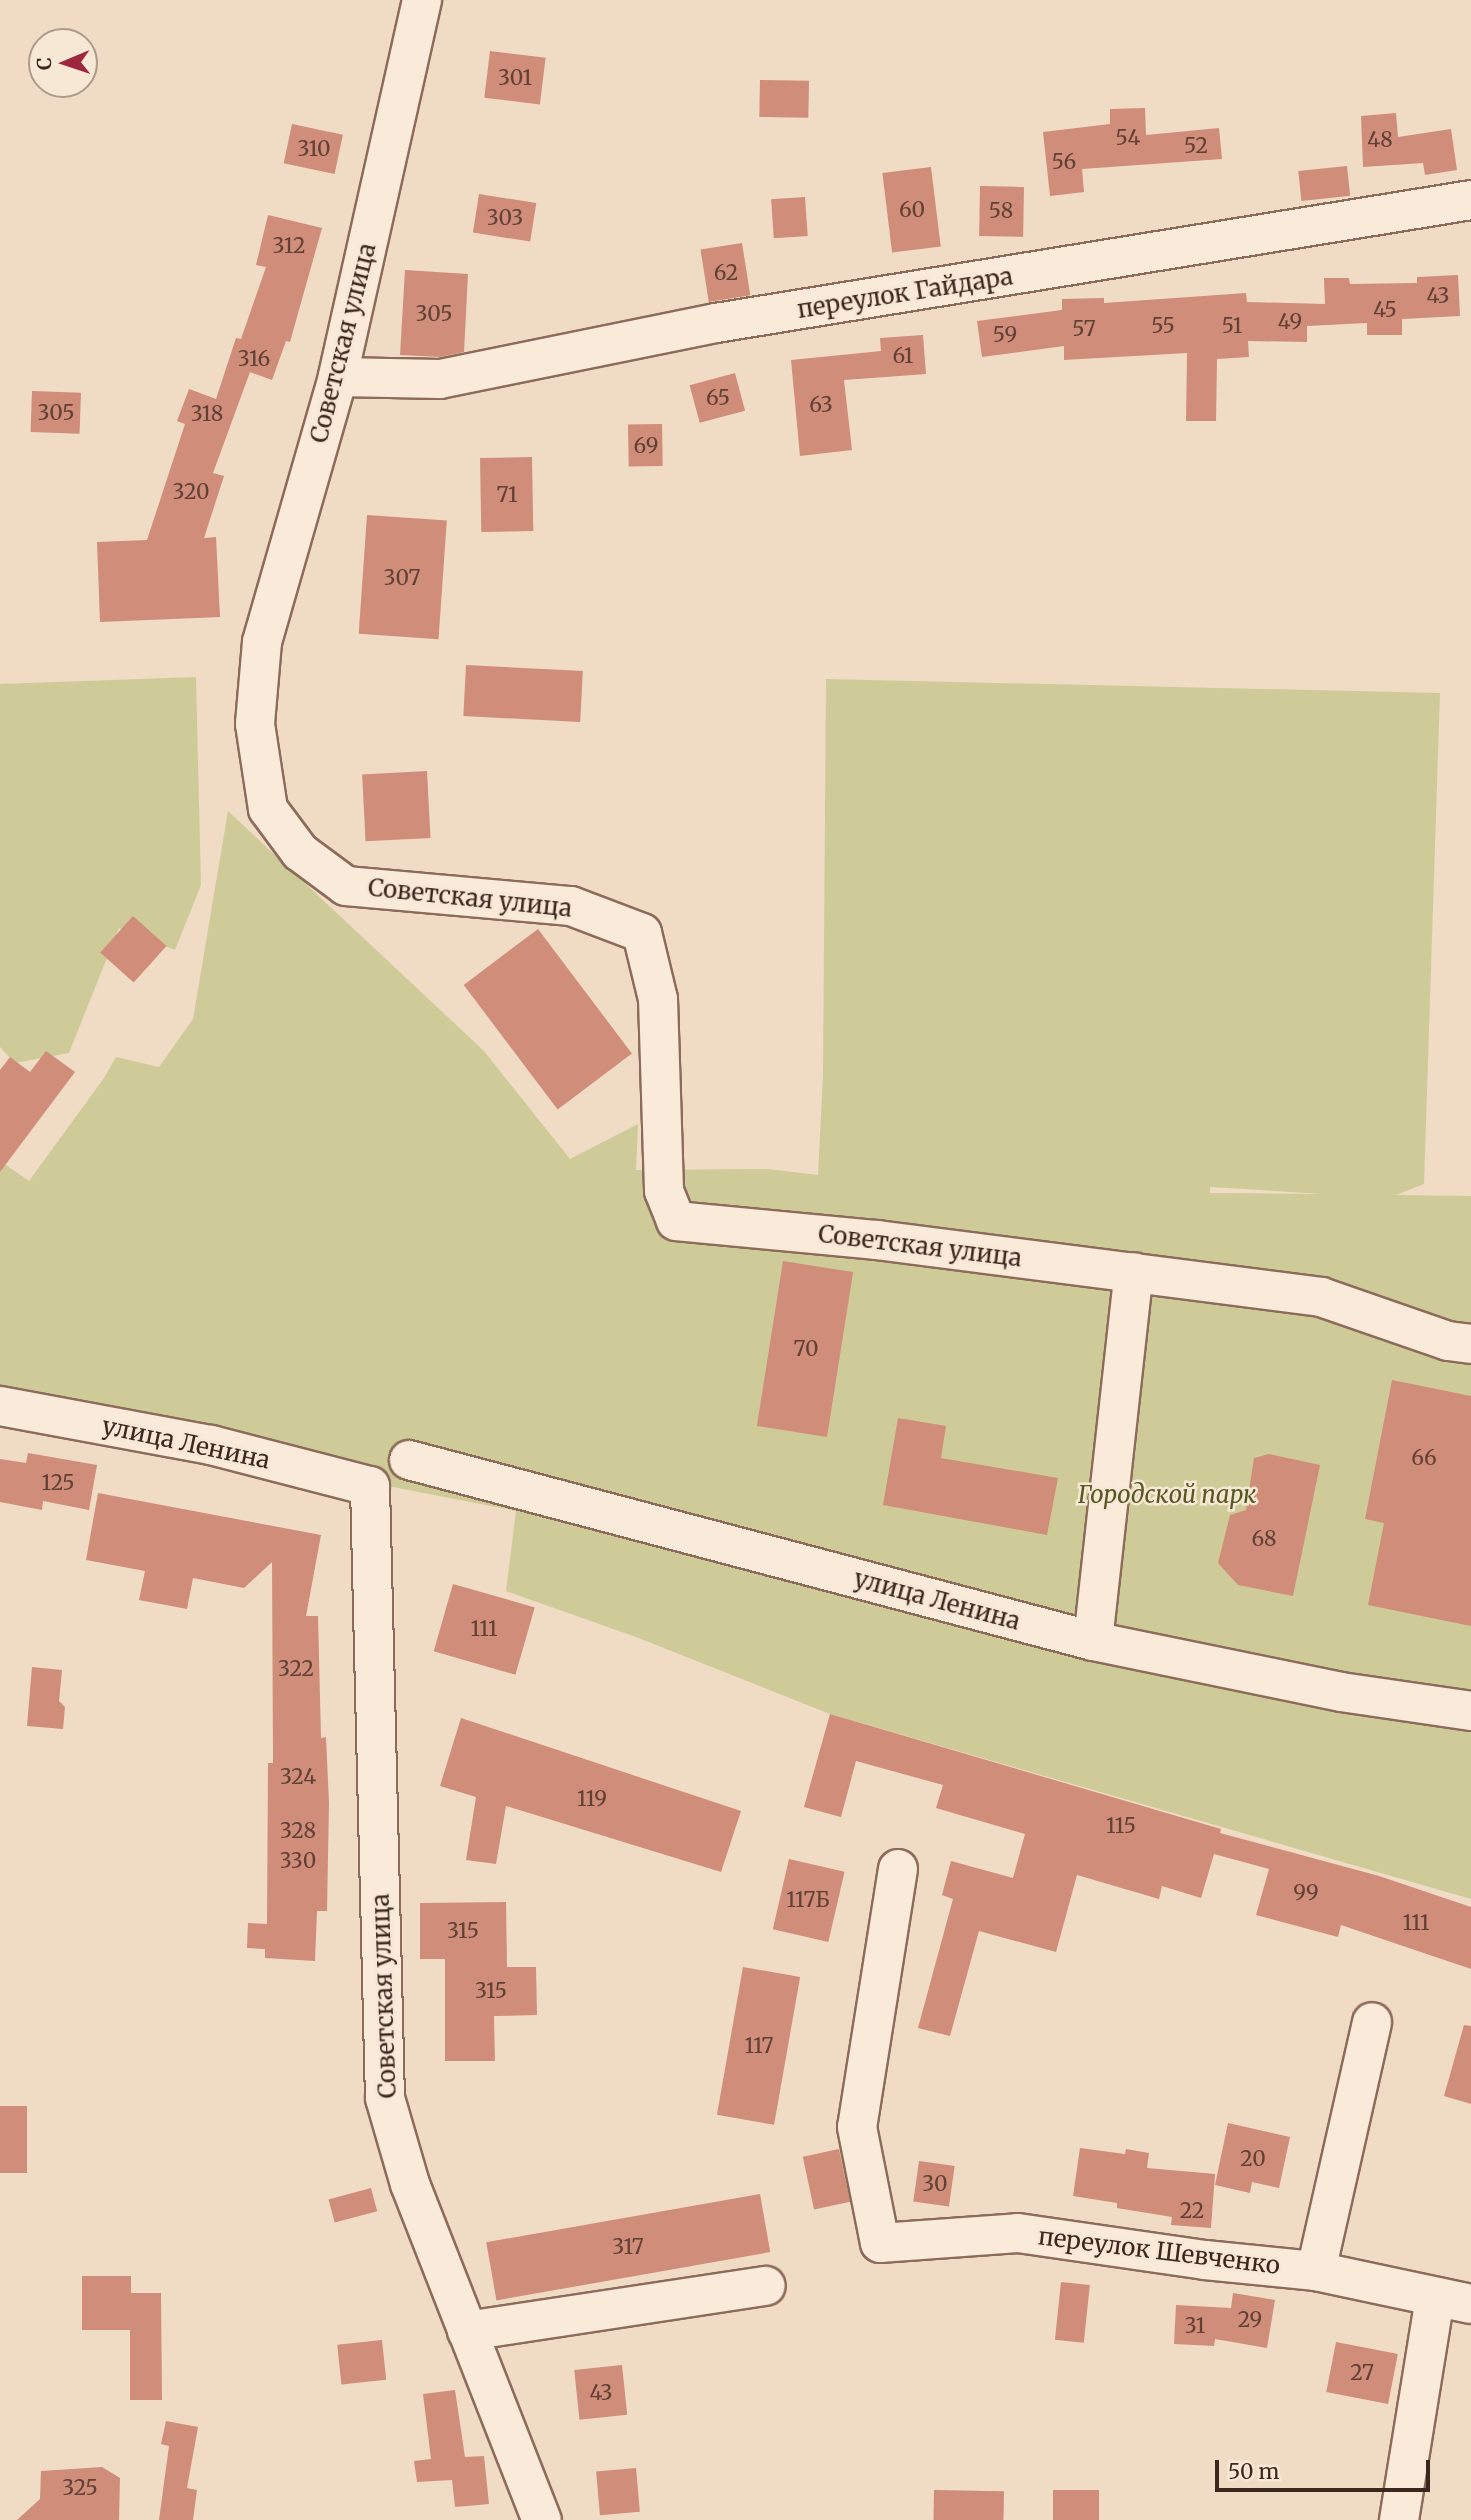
<!DOCTYPE html>
<meta charset="utf-8">
<style>
body{margin:0}
#map{position:relative;width:1471px;height:2520px;overflow:hidden;background:#f0dbc5;font-family:Merriweather,serif}
div>[style]{position:absolute}
[style*='--x']{left:calc(var(--x)*1px);top:calc(var(--y)*1px);width:calc(var(--w)*1px);rotate:calc(var(--a)*1deg)}
.green>*{inset:0;background:#cfcb98}
.building>*{inset:0;background:#d08d7a;transform-origin:0 0}
.roads{filter:drop-shadow(2px 0 #8c6b5a) drop-shadow(-2px 0 #8c6b5a) drop-shadow(0 2px #8c6b5a) drop-shadow(0 -2px #8c6b5a)}
.minor>*{height:38px;margin:-19px;padding:0 19px;transform-origin:19px;border-radius:19px;background:#faead9}
span{translate:-50% -50%;white-space:nowrap;text-align:center;line-height:1.15;-webkit-text-stroke:5px #f7e7d5;paint-order:stroke}
.number-label{font-size:21px;color:#614036}
.number-label span{-webkit-text-stroke-width:0}
.street-label{font-size:24px;color:#3c271f}
.park-label{font-size:24px;color:#565924;font-style:italic}
.north{position:absolute;left:28px;top:28px;width:70px;height:70px;box-sizing:border-box;background:#f7e7d5;border:2px solid #ac9a8c;border-radius:50%;rotate:268deg;font-size:19px;font-weight:700;line-height:28px;text-align:center;color:#3c271f}
.north::after{content:'';display:block;margin:auto;width:24px;height:32px;background:#9e273f;clip-path:polygon(50% 0,100% 100%,50% 72%,0 100%)}
.scale{position:absolute;left:1215px;top:2460px;width:215px;height:32px;box-sizing:border-box;border:4px solid #3c271f;border-top:0;padding-left:9px;font-size:21px;line-height:24px;white-space:nowrap;color:#3c271f;-webkit-text-stroke:5px #f7e7d5;paint-order:stroke}
</style>
<div id="map">
<div class="green">
<div style="clip-path:polygon(196px 677px,201px 885px,175px 950px,119px 928px,69px 1053px,15px 1063px,0 1047px,0 684px)"></div>
<div style="clip-path:polygon(evenodd,826px 679px,1440px 693px,1424px 1184px,1396px 1195px,1471px 1196px,1471px 1899px,830px 1714px,636px 1637px,506px 1591px,516px 1511px,367px 1482px,0 1399px,0 1161px,29px 1181px,104px 1078px,116px 1057px,159px 1067px,193px 1019px,228px 811px,484px 1051px,570px 1159px,638px 1124px,636px 1170px,768px 1169px,818px 1175px,823px 1076px,826px 679px,1210px 1187px,1323px 1194px,1210px 1193px,1210px 1187px)"></div>
</div>
<div class="building">
<div style="left:490px;top:51px;width:56px;height:47px;rotate:7deg"></div>
<div style="left:760px;top:80px;width:49px;height:37px;rotate:1deg"></div>
<div style="clip-path:polygon(1145px 108px,1146px 135px,1219px 128px,1222px 159px,1082px 169px,1084px 192px,1050px 196px,1043px 132px,1110px 124px,1110px 109px)"></div>
<div style="clip-path:polygon(1396px 113px,1398px 137px,1451px 129px,1457px 170px,1425px 175px,1423px 163px,1363px 167px,1361px 116px)"></div>
<div style="left:292px;top:124px;width:52px;height:40px;rotate:12deg"></div>
<div style="left:1347px;top:166px;width:30px;height:49px;rotate:84deg"></div>
<div style="left:931px;top:167px;width:80px;height:49px;rotate:83deg"></div>
<div style="left:980px;top:186px;width:44px;height:50px;rotate:1deg"></div>
<div style="left:479px;top:194px;width:58px;height:39px;rotate:9deg"></div>
<div style="left:805px;top:197px;width:39px;height:34px;rotate:86deg"></div>
<div style="clip-path:polygon(268px 215px,322px 228px,290px 342px,286px 341px,272px 380px,250px 372px,213px 473px,224px 476px,204px 538px,216px 537px,220px 617px,100px 622px,97px 542px,147px 540px,185px 424px,177px 421px,189px 389px,216px 399px,236px 338px,241px 339px,266px 267px,256px 265px)"></div>
<div style="left:742px;top:243px;width:53px;height:42px;rotate:81deg"></div>
<div style="clip-path:polygon(405px 270px,468px 274px,464px 352px,440px 357px,400px 355px)"></div>
<div style="clip-path:polygon(1458px 275px,1460px 316px,1402px 319px,1402px 335px,1367px 335px,1367px 323px,1307px 326px,1307px 342px,1248px 341px,1249px 357px,1217px 359px,1216px 421px,1186px 421px,1187px 353px,1064px 360px,1064px 346px,982px 357px,977px 321px,1062px 310px,1062px 299px,1104px 298px,1104px 303px,1246px 293px,1247px 302px,1325px 304px,1324px 278px,1349px 278px,1350px 284px,1417px 283px,1417px 277px)"></div>
<div style="clip-path:polygon(923px 335px,926px 374px,844px 380px,852px 450px,800px 456px,791px 360px,881px 351px,880px 338px)"></div>
<div style="left:735px;top:373px;width:39px;height:47px;rotate:75deg"></div>
<div style="left:32px;top:391px;width:49px;height:41px;rotate:2deg"></div>
<div style="left:662px;top:424px;width:42px;height:34px;rotate:89deg"></div>
<div style="left:532px;top:457px;width:74px;height:52px;rotate:89deg"></div>
<div style="left:367px;top:515px;width:80px;height:119px;rotate:4deg"></div>
<div style="left:466px;top:665px;width:117px;height:51px;rotate:3deg"></div>
<div style="left:427px;top:771px;width:67px;height:65px;rotate:87deg"></div>
<div style="left:133px;top:916px;width:45px;height:49px;rotate:42deg"></div>
<div style="left:538px;top:929px;width:156px;height:93px;rotate:53deg"></div>
<div style="clip-path:polygon(46px 1051px,75px 1072px,0 1172px,0 1070px,10px 1057px,30px 1072px)"></div>
<div style="left:783px;top:1261px;width:71px;height:167px;rotate:9deg"></div>
<div style="clip-path:polygon(1392px 1380px,1471px 1396px,1471px 1626px,1368px 1605px,1384px 1523px,1365px 1519px)"></div>
<div style="clip-path:polygon(898px 1418px,946px 1426px,941px 1458px,1058px 1478px,1047px 1535px,883px 1505px)"></div>
<div style="clip-path:polygon(28px 1453px,97px 1465px,89px 1510px,43px 1501px,42px 1510px,0 1502px,0 1459px,26px 1463px)"></div>
<div style="clip-path:polygon(1269px 1454px,1320px 1465px,1293px 1596px,1238px 1585px,1218px 1563px,1230px 1515px,1246px 1510px,1254px 1458px)"></div>
<div style="clip-path:polygon(98px 1493px,321px 1535px,306px 1616px,318px 1616px,321px 1738px,326px 1737px,329px 1803px,327px 1911px,317px 1911px,315px 1961px,265px 1958px,265px 1949px,247px 1948px,248px 1923px,267px 1924px,268px 1763px,273px 1763px,272px 1562px,244px 1588px,193px 1578px,187px 1609px,139px 1600px,145px 1571px,86px 1560px)"></div>
<div style="left:453px;top:1584px;width:85px;height:70px;rotate:16deg"></div>
<div style="clip-path:polygon(32px 1667px,62px 1670px,59px 1701px,65px 1707px,63px 1729px,27px 1726px)"></div>
<div style="clip-path:polygon(830px 1714px,1221px 1829px,1220px 1833px,1379px 1876px,1471px 1907px,1471px 1969px,1341px 1925px,1338px 1937px,1256px 1915px,1269px 1869px,1214px 1854px,1201px 1898px,1162px 1886px,1159px 1899px,1077px 1875px,1056px 1952px,979px 1931px,950px 2036px,918px 2028px,953px 1899px,942px 1895px,951px 1861px,1013px 1878px,1025px 1834px,936px 1808px,943px 1785px,856px 1761px,841px 1817px,804px 1807px)"></div>
<div style="clip-path:polygon(461px 1718px,741px 1811px,721px 1872px,506px 1806px,496px 1864px,466px 1860px,476px 1797px,440px 1786px)"></div>
<div style="left:789px;top:1859px;width:57px;height:72px;rotate:13deg"></div>
<div style="clip-path:polygon(506px 1902px,507px 1967px,536px 1967px,537px 2015px,494px 2016px,495px 2061px,445px 2061px,445px 1959px,420px 1959px,420px 1903px)"></div>
<div style="left:743px;top:1967px;width:58px;height:150px;rotate:10deg"></div>
<div style="clip-path:polygon(1464px 2025px,1471px 2026px,1471px 2104px,1444px 2096px)"></div>
<div style="left:27px;top:2106px;width:67px;height:27px;rotate:90deg"></div>
<div style="clip-path:polygon(1228px 2123px,1290px 2137px,1279px 2188px,1252px 2182px,1250px 2193px,1215px 2185px)"></div>
<div style="clip-path:polygon(1080px 2148px,1125px 2154px,1126px 2149px,1149px 2153px,1147px 2168px,1215px 2174px,1211px 2228px,1171px 2225px,1172px 2217px,1117px 2208px,1117px 2203px,1073px 2196px)"></div>
<div style="left:839px;top:2149px;width:54px;height:37px;rotate:78deg"></div>
<div style="left:919px;top:2161px;width:36px;height:41px;rotate:8deg"></div>
<div style="left:371px;top:2188px;width:24px;height:44px;rotate:75deg"></div>
<div style="left:760px;top:2194px;width:59px;height:278px;rotate:80deg"></div>
<div style="clip-path:polygon(82px 2276px,131px 2276px,131px 2293px,161px 2293px,162px 2400px,130px 2400px,130px 2330px,82px 2330px)"></div>
<div style="left:1061px;top:2282px;width:29px;height:58px;rotate:6deg"></div>
<div style="clip-path:polygon(1233px 2293px,1275px 2300px,1267px 2348px,1215px 2339px,1214px 2346px,1174px 2344px,1176px 2305px,1231px 2308px)"></div>
<div style="left:382px;top:2340px;width:40px;height:45px;rotate:84deg"></div>
<div style="left:1336px;top:2342px;width:63px;height:51px;rotate:11deg"></div>
<div style="left:622px;top:2365px;width:50px;height:48px;rotate:84deg"></div>
<div style="clip-path:polygon(455px 2390px,465px 2457px,484px 2456px,489px 2504px,455px 2507px,452px 2480px,417px 2482px,414px 2461px,431px 2459px,423px 2394px)"></div>
<div style="clip-path:polygon(166px 2421px,198px 2427px,187px 2488px,197px 2490px,193px 2520px,159px 2520px,169px 2446px,161px 2444px)"></div>
<div style="clip-path:polygon(102px 2467px,120px 2478px,119px 2520px,17px 2520px,40px 2499px,41px 2471px)"></div>
<div style="left:636px;top:2468px;width:44px;height:40px;rotate:85deg"></div>
<div style="left:934px;top:2490px;width:70px;height:30px;rotate:1deg"></div>
<div style="left:1053px;top:2490px;width:46px;height:30px"></div>
</div>
<div class="roads">
<div class="minor">
<div style="--x:422;--y:0;--w:386;--a:102.6"></div>
<div style="--x:338;--y:377;--w:276;--a:106"></div>
<div style="--x:262;--y:642;--w:82;--a:94.9"></div>
<div style="--x:255;--y:724;--w:86;--a:81.3"></div>
<div style="--x:268;--y:809;--w:54;--a:53.3"></div>
<div style="--x:300;--y:852;--w:57;--a:36.5"></div>
<div style="--x:346;--y:886;--w:226;--a:5.1"></div>
<div style="--x:571;--y:906;--w:76;--a:20.8"></div>
<div style="--x:642;--y:933;--w:68;--a:76.4"></div>
<div style="--x:658;--y:999;--w:192;--a:88.2"></div>
<div style="--x:664;--y:1191;--w:32;--a:68"></div>
<div style="--x:676;--y:1221;--w:202;--a:5.4"></div>
<div style="--x:877;--y:1240;--w:448;--a:7.3"></div>
<div style="--x:1321;--y:1297;--w:134;--a:19.1"></div>
<div style="--x:1448;--y:1341;--w:23;--a:7"></div>
<div style="--x:338;--y:377;--w:102;--a:1.1"></div>
<div style="--x:440;--y:379;--w:282;--a:-11.5"></div>
<div style="--x:716;--y:323;--w:765;--a:-9.25"></div>
<div style="--x:0;--y:1406;--w:215;--a:10.5"></div>
<div style="--x:211;--y:1445;--w:164;--a:14.5"></div>
<div style="--x:370;--y:1486;--w:612;--a:88.6"></div>
<div style="--x:385;--y:2098;--w:90;--a:73.8"></div>
<div style="--x:410;--y:2184;--w:361;--a:68.6"></div>
<div style="--x:409;--y:1460;--w:708;--a:14.82"></div>
<div style="--x:1093;--y:1641;--w:253;--a:11.6"></div>
<div style="--x:1341;--y:1692;--w:131;--a:8.3"></div>
<div style="--x:1093;--y:1641;--w:371;--a:-83.7"></div>
<div style="--x:898;--y:1869;--w:261;--a:99"></div>
<div style="--x:857;--y:2127;--w:118;--a:78.8"></div>
<div style="--x:880;--y:2243;--w:138;--a:-4.1"></div>
<div style="--x:1018;--y:2233;--w:189;--a:8.2"></div>
<div style="--x:1205;--y:2260;--w:112;--a:5.7"></div>
<div style="--x:1316;--y:2271;--w:158;--a:12"></div>
<div style="--x:1316;--y:2271;--w:255;--a:-77.3"></div>
<div style="--x:467;--y:2331;--w:302;--a:-8.6"></div>
<div style="--x:1399;--y:2520;--w:226;--a:-80.8"></div>
</div>
</div>
<div class="number-label">
<span style="left:515px;top:78px">301</span>
<span style="left:1128px;top:138px">54</span>
<span style="left:1380px;top:140px">48</span>
<span style="left:1196px;top:146px">52</span>
<span style="left:314px;top:149px">310</span>
<span style="left:1064px;top:162px">56</span>
<span style="left:912px;top:210px">60</span>
<span style="left:1001px;top:211px">58</span>
<span style="left:505px;top:218px">303</span>
<span style="left:289px;top:246px">312</span>
<span style="left:726px;top:273px">62</span>
<span style="left:1438px;top:296px">43</span>
<span style="left:1385px;top:310px">45</span>
<span style="left:434px;top:314px">305</span>
<span style="left:1290px;top:322px">49</span>
<span style="left:1163px;top:326px">55</span>
<span style="left:1232px;top:326px">51</span>
<span style="left:1084px;top:329px">57</span>
<span style="left:1005px;top:335px">59</span>
<span style="left:903px;top:356px">61</span>
<span style="left:254px;top:359px">316</span>
<span style="left:718px;top:398px">65</span>
<span style="left:821px;top:405px">63</span>
<span style="left:56px;top:413px">305</span>
<span style="left:207px;top:414px">318</span>
<span style="left:646px;top:446px">69</span>
<span style="left:191px;top:492px">320</span>
<span style="left:507px;top:495px">71</span>
<span style="left:402px;top:578px">307</span>
<span style="left:806px;top:1349px">70</span>
<span style="left:1424px;top:1458px">66</span>
<span style="left:58px;top:1483px">125</span>
<span style="left:1264px;top:1539px">68</span>
<span style="left:484px;top:1629px">111</span>
<span style="left:296px;top:1669px">322</span>
<span style="left:298px;top:1777px">324</span>
<span style="left:592px;top:1799px">119</span>
<span style="left:1121px;top:1826px">115</span>
<span style="left:298px;top:1831px">328</span>
<span style="left:298px;top:1861px">330</span>
<span style="left:1306px;top:1893px">99</span>
<span style="left:808px;top:1900px">117Б</span>
<span style="left:1416px;top:1923px">111</span>
<span style="left:463px;top:1931px">315</span>
<span style="left:491px;top:1991px">315</span>
<span style="left:759px;top:2046px">117</span>
<span style="left:1253px;top:2159px">20</span>
<span style="left:935px;top:2184px">30</span>
<span style="left:1192px;top:2211px">22</span>
<span style="left:628px;top:2247px">317</span>
<span style="left:1250px;top:2320px">29</span>
<span style="left:1195px;top:2326px">31</span>
<span style="left:1362px;top:2373px">27</span>
<span style="left:601px;top:2393px">43</span>
<span style="left:80px;top:2488px">325</span>
</div>
<div class="street-label">
<span style="left:905px;top:293px;rotate:-9deg">переулок Гайдара</span>
<span style="left:343px;top:343px;rotate:-76deg">Советская улица</span>
<span style="left:470px;top:898px;rotate:6deg">Советская улица</span>
<span style="left:920px;top:1246px;rotate:7deg">Советская улица</span>
<span style="left:186px;top:1443px;rotate:12deg">улица Ленина</span>
<span style="left:937px;top:1600px;rotate:15deg">улица Ленина</span>
<span style="left:384px;top:1996px;rotate:-92deg">Советская улица</span>
<span style="left:1159px;top:2251px;rotate:7deg">переулок Шевченко</span>
</div>
<div class="park-label">
<span style="left:1167px;top:1495px">Городской парк</span>
</div>
<div class="north">С</div>
<div class="scale">50 m</div>
</div>
